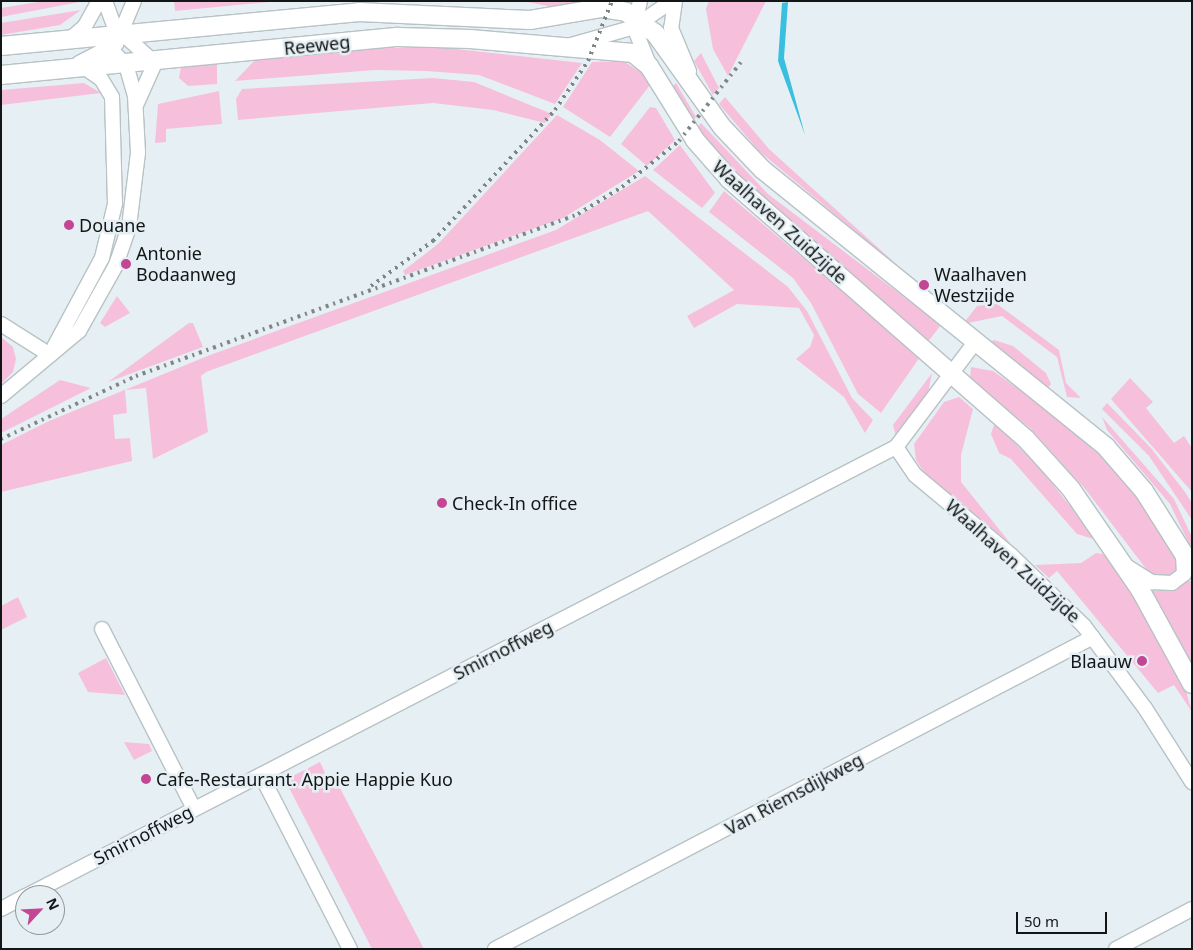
<!DOCTYPE html>
<style>
body{margin:0}
#map{position:relative;width:1193px;height:950px;overflow:hidden;background:#e6f0f4;font-family:"Noto Sans",sans-serif}
div>[style]{position:absolute}
[style*='--x']{left:calc(var(--x)*1px);top:calc(var(--y)*1px);width:calc(var(--w)*1px);rotate:calc(var(--a)*1deg)}
.green>*{inset:0;background:#f6c0dc}
.water>*{inset:0;background:#3abfe0}
.roads{filter:drop-shadow(1px 0 #b8c2c5) drop-shadow(-1px 0 #b8c2c5) drop-shadow(0 1px #b8c2c5) drop-shadow(0 -1px #b8c2c5)}
.minor>*{height:14px;margin:-7px;padding:0 7px;transform-origin:7px;border-radius:7px;background:#fff}
.major>*{height:18px;margin:-9px;padding:0 9px;transform-origin:9px;border-radius:9px;background:#fff}
.rail>*{height:4px;margin-top:-2px;transform-origin:0;background:repeating-linear-gradient(90deg,#7e8587 0 2.5px,transparent 0 7.5px)}
.dots>*{width:14px;height:14px;translate:-50% -50%;box-sizing:border-box;border:2px solid #e6f0f4;border-radius:50%}
span{translate:-50% -50%;white-space:nowrap;text-align:center;line-height:1.15;-webkit-text-stroke:5px #e6f0f4;paint-order:stroke}
.street-label{font-size:18px;color:#121617}
.poi-label{font-size:18px;color:#121617}
.left{translate:0 -50%;text-align:left}
.right{translate:-100% -50%;text-align:right}
.frame{position:absolute;inset:0;border:2px solid #121617;pointer-events:none}
.north{position:absolute;left:15px;top:885px;width:50px;height:50px;box-sizing:border-box;background:#e6f0f4;border:1px solid #91999c;border-radius:50%;rotate:65deg;font-size:14px;font-weight:700;line-height:20px;text-align:center;color:#121617}
.north::after{content:'';display:block;margin:auto;width:18px;height:22px;background:#c34593;clip-path:polygon(50% 0,100% 100%,50% 72%,0 100%)}
.scale{position:absolute;left:1016px;top:912px;width:91px;height:22px;box-sizing:border-box;border:2px solid #121617;border-top:0;padding-left:6px;font-size:15px;line-height:18px;white-space:nowrap;color:#121617;-webkit-text-stroke:4px #e6f0f4;paint-order:stroke}
</style>
<div id="map">
<div class="green">
<div style="clip-path:polygon(44px 1px,85px 1px,1px 17px,1px 8px)"></div>
<div style="clip-path:polygon(174px 1px,280px 1px,175px 11px)"></div>
<div style="clip-path:polygon(523px 1px,592px 1px,562px 9px)"></div>
<div style="clip-path:polygon(709px 1px,766px 1px,728px 76px,713px 49px,706px 9px)"></div>
<div style="clip-path:polygon(81px 10px,60px 25px,1px 35px,1px 23px)"></div>
<div style="clip-path:polygon(439px 47px,582px 63px,555px 104px,479px 75px,426px 71px,375px 70px,235px 81px,255px 60px,381px 48px)"></div>
<div style="clip-path:polygon(701px 53px,719px 88px,713px 95px,694px 61px)"></div>
<div style="clip-path:polygon(623px 61px,644px 74px,650px 85px,610px 137px,563px 107px,592px 62px)"></div>
<div style="clip-path:polygon(217px 63px,217px 84px,188px 86px,179px 78px,181px 67px)"></div>
<div style="clip-path:polygon(433px 78px,474px 82px,552px 114px,545px 123px,493px 110px,433px 103px,238px 120px,236px 99px,242px 89px)"></div>
<div style="clip-path:polygon(84px 83px,101px 93px,1px 105px,1px 90px)"></div>
<div style="clip-path:polygon(676px 83px,696px 117px,690px 123px,671px 88px)"></div>
<div style="clip-path:polygon(219px 91px,222px 124px,166px 129px,166px 142px,155px 143px,158px 104px)"></div>
<div style="clip-path:polygon(725px 97px,769px 149px,916px 282px,759px 151px,719px 104px)"></div>
<div style="clip-path:polygon(650px 107px,656px 108px,675px 140px,647px 166px,621px 144px)"></div>
<div style="clip-path:polygon(557px 115px,600px 140px,639px 171px,563px 218px,405px 275px,403px 271px,438px 244px)"></div>
<div style="clip-path:polygon(701px 123px,768px 194px,941px 325px,927px 343px,741px 181px,696px 129px)"></div>
<div style="clip-path:polygon(680px 145px,715px 193px,702px 208px,653px 170px)"></div>
<div style="clip-path:polygon(645px 176px,788px 287px,807px 311px,852px 398px,873px 420px,865px 433px,844px 397px,796px 359px,810px 347px,814px 335px,799px 308px,737px 304px,694px 328px,687px 316px,734px 290px,648px 211px,206px 372px,201px 376px,208px 432px,153px 459px,146px 388px,125px 390px,127px 413px,113px 415px,115px 439px,130px 438px,132px 461px,1px 492px,1px 445px,49px 421px,210px 355px,556px 230px)"></div>
<div style="clip-path:polygon(724px 191px,920px 357px,881px 413px,858px 394px,811px 303px,793px 278px,709px 212px)"></div>
<div style="clip-path:polygon(117px 296px,130px 313px,105px 327px,100px 323px)"></div>
<div style="clip-path:polygon(997px 304px,1059px 350px,1066px 383px,1081px 398px,1067px 397px,1057px 357px,1002px 316px,963px 324px,977px 306px)"></div>
<div style="clip-path:polygon(189px 323px,193px 323px,203px 347px,108px 382px)"></div>
<div style="clip-path:polygon(1px 337px,13px 347px,16px 359px,13px 372px,1px 384px)"></div>
<div style="clip-path:polygon(994px 340px,1013px 346px,1046px 373px,1051px 384px,1047px 389px,989px 343px)"></div>
<div style="clip-path:polygon(971px 367px,993px 371px,1092px 441px,1124px 475px,1177px 552px,1176px 572px,1163px 579px,1150px 574px,1086px 490px,1031px 429px,970px 379px)"></div>
<div style="clip-path:polygon(932px 373px,928px 393px,896px 437px,893px 425px)"></div>
<div style="clip-path:polygon(1130px 378px,1153px 402px,1146px 408px,1174px 443px,1184px 436px,1192px 448px,1192px 492px,1111px 399px)"></div>
<div style="clip-path:polygon(60px 380px,91px 388px,1px 433px,1px 419px)"></div>
<div style="clip-path:polygon(959px 397px,973px 409px,961px 455px,961px 482px,1011px 544px,925px 474px,916px 460px,914px 444px,944px 402px)"></div>
<div style="clip-path:polygon(1107px 403px,1151px 448px,1185px 492px,1192px 503px,1192px 520px,1149px 456px,1102px 409px)"></div>
<div style="clip-path:polygon(1102px 417px,1174px 499px,1192px 537px,1192px 550px,1170px 504px,1107px 430px)"></div>
<div style="clip-path:polygon(995px 422px,1043px 472px,1097px 540px,1077px 534px,1011px 459px,999px 453px,991px 434px)"></div>
<div style="clip-path:polygon(1096px 553px,1109px 555px,1118px 567px,1185px 687px,1192px 712px,1174px 685px,1158px 693px,1057px 571px,1049px 578px,1035px 565px,1081px 563px)"></div>
<div style="clip-path:polygon(1186px 581px,1192px 581px,1192px 665px,1153px 596px,1153px 591px,1167px 591px)"></div>
<div style="clip-path:polygon(18px 597px,27px 617px,1px 630px,1px 606px)"></div>
<div style="clip-path:polygon(106px 658px,125px 695px,88px 692px,78px 673px)"></div>
<div style="clip-path:polygon(124px 742px,149px 744px,152px 751px,134px 760px)"></div>
<div style="clip-path:polygon(320px 762px,332px 788px,340px 788px,424px 949px,372px 949px,285px 780px)"></div>
</div>
<div class="water">
<div style="clip-path:polygon(788px 2px,784px 58px,805px 135px,778px 61px,782px 3px)"></div>
</div>
<div class="roads">
<div class="minor">
<div style="--x:105;--y:1;--w:27;--a:70"></div>
<div style="--x:114;--y:26;--w:55;--a:42.1"></div>
<div style="--x:155;--y:63;--w:44;--a:114.2"></div>
<div style="--x:640;--y:1;--w:27;--a:103"></div>
<div style="--x:634;--y:27;--w:40;--a:68"></div>
<div style="--x:675;--y:1;--w:27;--a:98"></div>
<div style="--x:671;--y:28;--w:47;--a:67.3"></div>
<div style="--x:69;--y:40;--w:21;--a:-41"></div>
<div style="--x:85;--y:26;--w:29;--a:-61"></div>
<div style="--x:571;--y:45;--w:66;--a:-15.9"></div>
<div style="--x:634;--y:27;--w:46;--a:-34.4"></div>
<div style="--x:79;--y:63;--w:42;--a:-27.2"></div>
<div style="--x:116;--y:44;--w:47;--a:-67.3"></div>
<div style="--x:1;--y:324;--w:58;--a:32.3"></div>
<div style="--x:54;--y:347;--w:101;--a:-61.7"></div>
<div style="--x:102;--y:258;--w:56;--a:-76.5"></div>
<div style="--x:115;--y:204;--w:107;--a:-91.6"></div>
<div style="--x:112;--y:97;--w:21;--a:-121"></div>
<div style="--x:101;--y:79;--w:21;--a:-145"></div>
<div style="--x:1;--y:396;--w:102;--a:-39.8"></div>
<div style="--x:79;--y:331;--w:76;--a:-60.7"></div>
<div style="--x:116;--y:265;--w:40;--a:-71.1"></div>
<div style="--x:129;--y:227;--w:75;--a:-83.1"></div>
<div style="--x:138;--y:153;--w:57;--a:-93"></div>
<div style="--x:135;--y:96;--w:32;--a:-106"></div>
<div style="--x:126;--y:65;--w:39;--a:-134"></div>
<div style="--x:896;--y:447;--w:34;--a:56"></div>
<div style="--x:915;--y:475;--w:125;--a:39.8"></div>
<div style="--x:1011;--y:555;--w:102;--a:44.2"></div>
<div style="--x:1084;--y:626;--w:102;--a:53.4"></div>
<div style="--x:1145;--y:708;--w:88;--a:57.6"></div>
<div style="--x:1126;--y:566;--w:31;--a:32"></div>
<div style="--x:1152;--y:582;--w:20;--a:3"></div>
<div style="--x:1172;--y:583;--w:15;--a:-37"></div>
<div style="--x:1184;--y:574;--w:21;--a:-93"></div>
<div style="--x:102;--y:629;--w:202;--a:62.9"></div>
<div style="--x:261;--y:775;--w:195;--a:62.9"></div>
<div style="--x:28;--y:895;--w:977;--a:-27.3"></div>
<div style="--x:896;--y:447;--w:133;--a:-53"></div>
<div style="--x:1;--y:909;--w:27;--a:-28"></div>
<div style="--x:495;--y:949;--w:674;--a:-27.55"></div>
<div style="--x:1116;--y:949;--w:86;--a:-27.8"></div>
</div>
<div class="major">
<div style="--x:1;--y:46;--w:360;--a:-5.4"></div>
<div style="--x:359;--y:12;--w:171;--a:2.7"></div>
<div style="--x:530;--y:20;--w:73;--a:-9.5"></div>
<div style="--x:602;--y:8;--w:24;--a:9"></div>
<div style="--x:626;--y:12;--w:36;--a:36"></div>
<div style="--x:655;--y:33;--w:115;--a:54.5"></div>
<div style="--x:722;--y:127;--w:59;--a:46.4"></div>
<div style="--x:763;--y:170;--w:441;--a:38.9"></div>
<div style="--x:1106;--y:447;--w:58;--a:49.2"></div>
<div style="--x:1144;--y:491;--w:90;--a:57.7"></div>
<div style="--x:1;--y:75;--w:399;--a:-5.5"></div>
<div style="--x:398;--y:37;--w:72;--a:1.6"></div>
<div style="--x:470;--y:39;--w:164;--a:4.9"></div>
<div style="--x:633;--y:53;--w:21;--a:39"></div>
<div style="--x:649;--y:66;--w:87;--a:58.1"></div>
<div style="--x:695;--y:140;--w:53;--a:48.8"></div>
<div style="--x:730;--y:180;--w:393;--a:41.2"></div>
<div style="--x:1026;--y:439;--w:67;--a:48"></div>
<div style="--x:1071;--y:489;--w:124;--a:55.5"></div>
<div style="--x:1141;--y:591;--w:106;--a:61.3"></div>
</div>
</div>
<div class="rail">
<div style="--x:371;--y:286;--w:77;--a:-36"></div>
<div style="--x:433;--y:241;--w:179;--a:-47"></div>
<div style="--x:555;--y:110;--w:59;--a:-56"></div>
<div style="--x:588;--y:61;--w:65;--a:-68.2"></div>
<div style="--x:1;--y:439;--w:149;--a:-25"></div>
<div style="--x:136;--y:376;--w:471;--a:-20.1"></div>
<div style="--x:578;--y:214;--w:52;--a:-31.5"></div>
<div style="--x:622;--y:187;--w:73;--a:-38.9"></div>
<div style="--x:679;--y:141;--w:102;--a:-51.8"></div>
</div>
<div class="dots">
<div style="left:69px;top:225px;background:#c34593"></div>
<div style="left:126px;top:264px;background:#c34593"></div>
<div style="left:924px;top:285px;background:#c34593"></div>
<div style="left:442px;top:503px;background:#c34593"></div>
<div style="left:1142px;top:661px;background:#c34593"></div>
<div style="left:146px;top:779px;background:#c34593"></div>
</div>
<div class="street-label">
<span style="left:317px;top:45px;rotate:-6deg">Reeweg</span>
<span style="left:780px;top:222px;rotate:42deg">Waalhaven Zuidzijde</span>
<span style="left:1013px;top:561px;rotate:42deg">Waalhaven Zuidzijde</span>
<span style="left:503px;top:650px;rotate:-27deg">Smirnoffweg</span>
<span style="left:794px;top:794px;rotate:-28deg">Van Riemsdijkweg</span>
<span style="left:143px;top:835px;rotate:-27deg">Smirnoffweg</span>
</div>
<div class="poi-label">
<span class="left" style="left:79px;top:225px">Douane</span>
<span class="left" style="left:136px;top:264px">Antonie<br>Bodaanweg</span>
<span class="left" style="left:934px;top:285px">Waalhaven<br>Westzijde</span>
<span class="left" style="left:452px;top:503px">Check-In office</span>
<span class="right" style="left:1132px;top:661px">Blaauw</span>
<span class="left" style="left:156px;top:779px">Cafe-Restaurant. Appie Happie Kuo</span>
</div>
<div class="frame"></div>
<div class="north">N</div>
<div class="scale">50 m</div>
</div>
